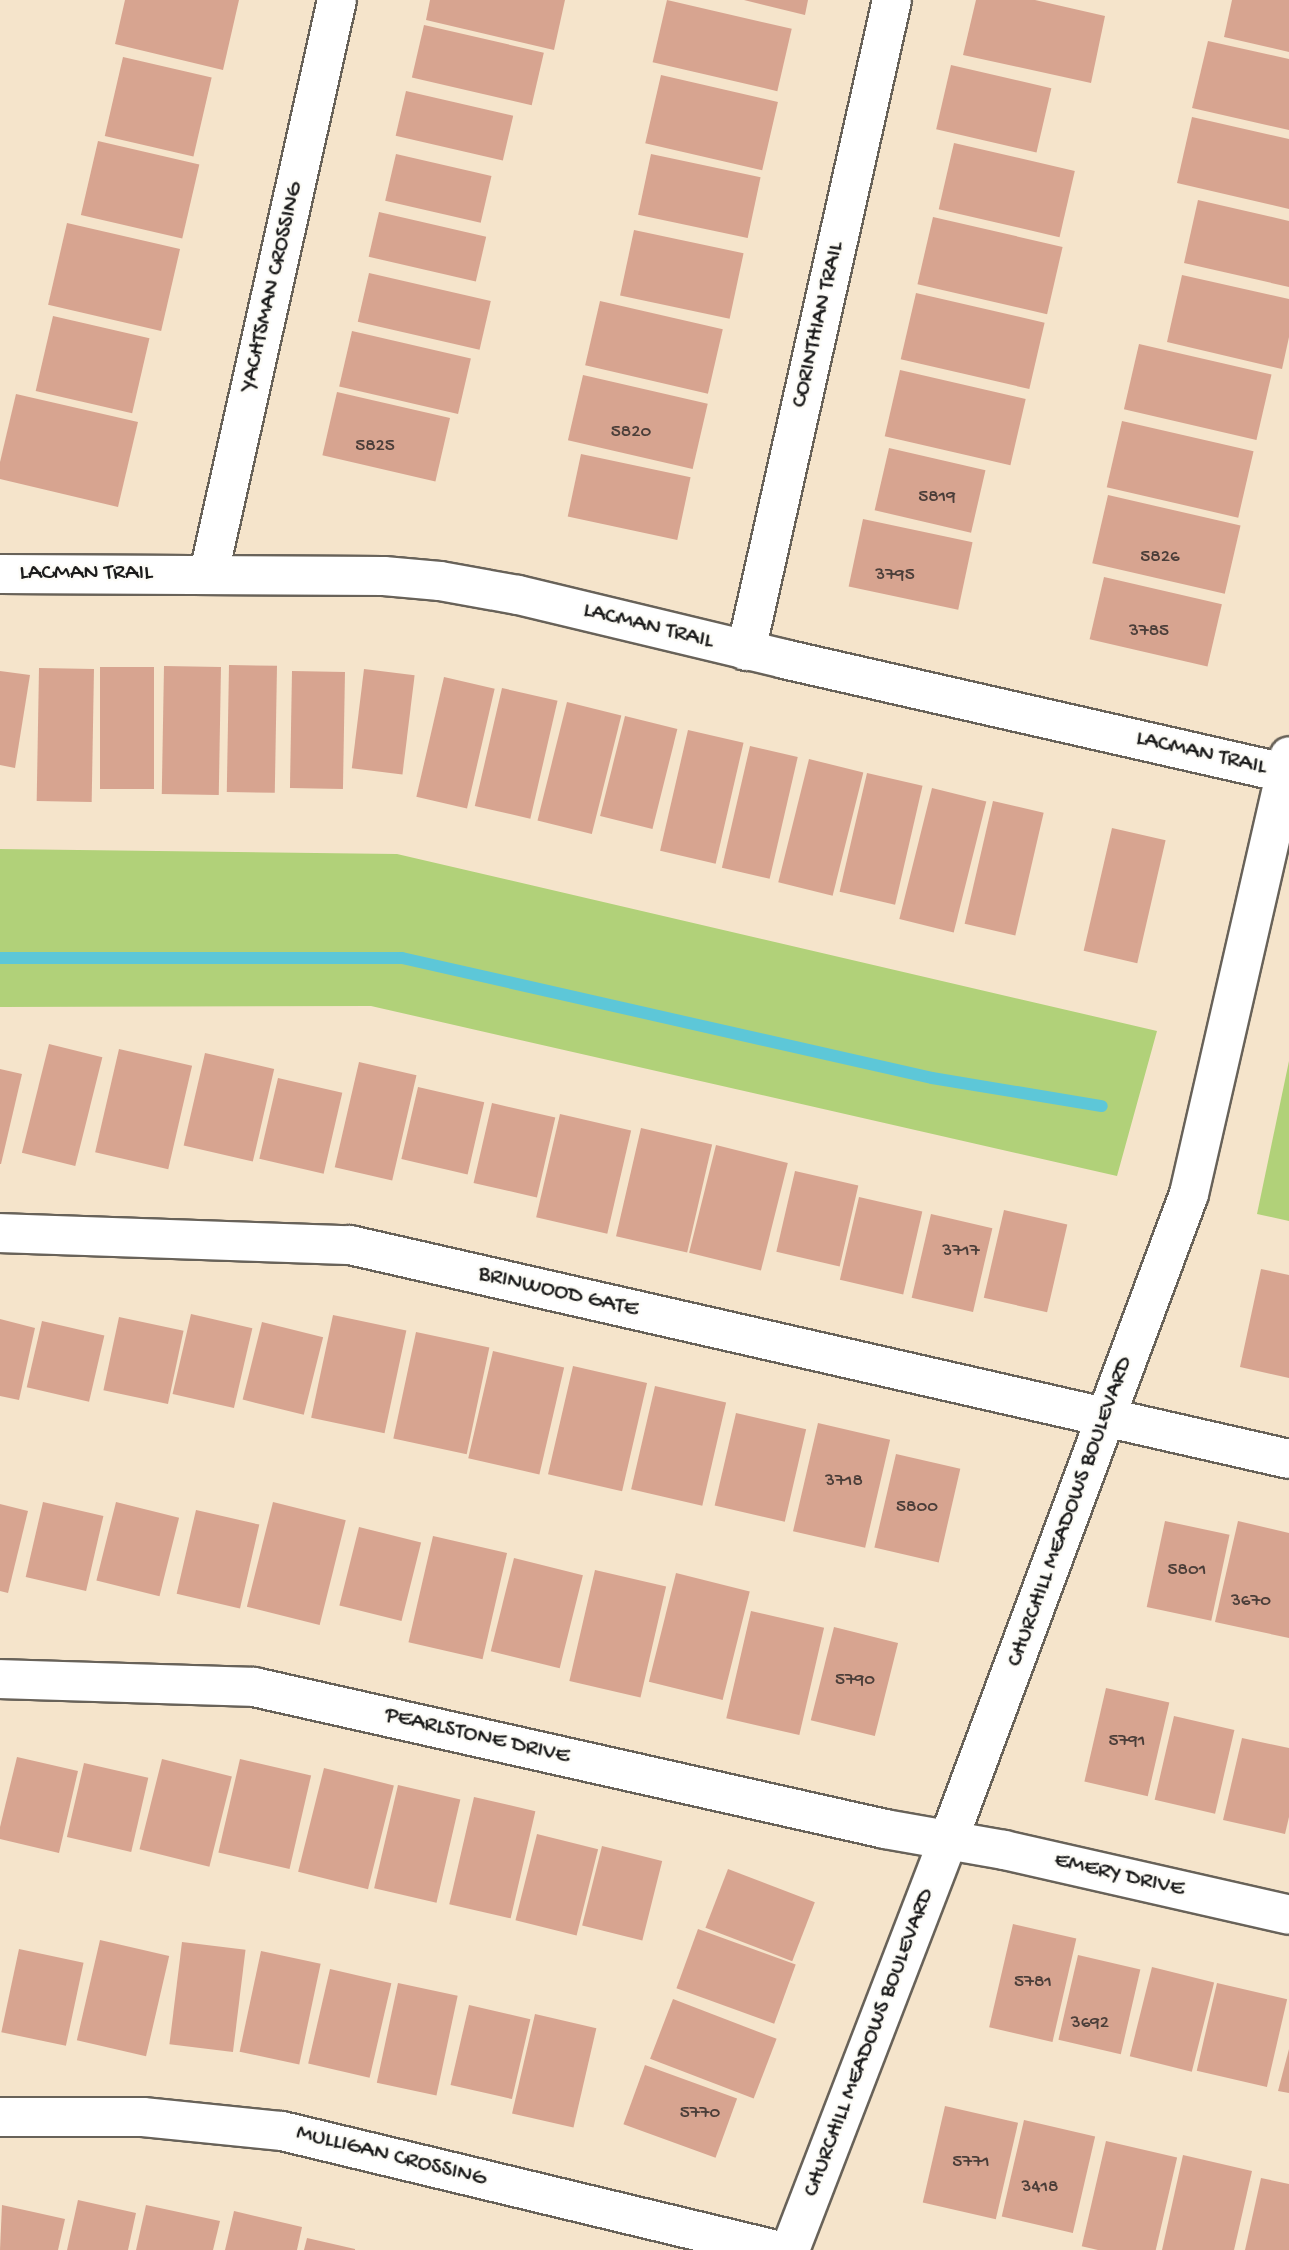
<!DOCTYPE html>
<style>
body{margin:0}
#map{position:relative;width:1289px;height:2250px;overflow:hidden;background:#f5e4cb;font-family:"Gochi Hand",sans-serif}
div>[style]{position:absolute}
[style*='--x']{left:calc(var(--x)*1px);top:calc(var(--y)*1px);width:calc(var(--w)*1px);rotate:calc(var(--a)*1deg)}
.green>*{inset:0;background:#b1d179}
.stream>*{height:12px;margin:-6px;padding:0 6px;transform-origin:6px;border-radius:6px;background:#5dc7d8}
.building>*{inset:0;background:#d7a490;transform-origin:0 0}
.roads{filter:drop-shadow(2px 0 #686259) drop-shadow(-2px 0 #686259) drop-shadow(0 2px #686259) drop-shadow(0 -2px #686259)}
.minor>*{height:38px;margin:-19px;padding:0 19px;transform-origin:19px;border-radius:19px;background:#fff}
.tertiary>*{height:38px;margin:-19px;padding:0 19px;transform-origin:19px;border-radius:19px;background:#fff}
span{translate:-50% -50%;white-space:nowrap;text-align:center;line-height:1.15;-webkit-text-stroke:5px #fdfcf7;paint-order:stroke}
.number-label{font-size:19px;color:#4b3e39}
.number-label span{-webkit-text-stroke-width:0}
.street-label{font-size:23px;color:#1c1c1c}
</style>
<div id="map">
<div class="green">
<div style="clip-path:polygon(0 849px,397px 854px,1157px 1031px,1117px 1176px,371px 1006px,0 1007px)"></div>
<div style="clip-path:polygon(1289px 1061px,1289px 1221px,1257px 1214px)"></div>
</div>
<div class="stream">
<div style="--x:0;--y:958;--w:402;--a:0"></div>
<div style="--x:402;--y:958;--w:543;--a:12.76"></div>
<div style="--x:932;--y:1078;--w:172;--a:9.4"></div>
</div>
<div class="building">
<div style="clip-path:polygon(125px 0,239px 0,223px 70px,115px 44px)"></div>
<div style="clip-path:polygon(430px 0,565px 0,554px 50px,426px 20px)"></div>
<div style="left:667px;top:0;width:128px;height:64px;rotate:13deg"></div>
<div style="clip-path:polygon(744px 0,808px 0,805px 15px)"></div>
<div style="clip-path:polygon(976px 0,1035px 0,1105px 16px,1091px 83px,963px 55px)"></div>
<div style="clip-path:polygon(1232px 0,1289px 0,1289px 52px,1224px 37px)"></div>
<div style="left:424px;top:25px;width:123px;height:54px;rotate:13deg"></div>
<div style="clip-path:polygon(1208px 41px,1289px 59px,1289px 130px,1192px 108px)"></div>
<div style="left:123px;top:57px;width:91px;height:81px;rotate:13deg"></div>
<div style="left:951px;top:65px;width:103px;height:66px;rotate:13deg"></div>
<div style="left:661px;top:75px;width:120px;height:70px;rotate:13deg"></div>
<div style="left:406px;top:91px;width:110px;height:46px;rotate:13deg"></div>
<div style="clip-path:polygon(1192px 117px,1289px 139px,1289px 209px,1177px 183px)"></div>
<div style="left:98px;top:141px;width:104px;height:76px;rotate:13deg"></div>
<div style="left:954px;top:143px;width:124px;height:68px;rotate:13deg"></div>
<div style="left:396px;top:154px;width:98px;height:48px;rotate:13deg"></div>
<div style="left:651px;top:154px;width:112px;height:62px;rotate:12deg"></div>
<div style="clip-path:polygon(1198px 200px,1289px 221px,1289px 287px,1184px 263px)"></div>
<div style="left:379px;top:212px;width:110px;height:46px;rotate:13deg"></div>
<div style="left:933px;top:217px;width:133px;height:69px;rotate:13deg"></div>
<div style="left:67px;top:223px;width:116px;height:84px;rotate:13deg"></div>
<div style="left:634px;top:230px;width:112px;height:67px;rotate:12deg"></div>
<div style="left:369px;top:273px;width:125px;height:50px;rotate:13deg"></div>
<div style="clip-path:polygon(1182px 275px,1289px 299px,1289px 337px,1282px 369px,1167px 342px)"></div>
<div style="left:916px;top:293px;width:132px;height:68px;rotate:13deg"></div>
<div style="left:600px;top:301px;width:126px;height:66px;rotate:13deg"></div>
<div style="left:53px;top:316px;width:99px;height:77px;rotate:13deg"></div>
<div style="left:352px;top:331px;width:122px;height:57px;rotate:13deg"></div>
<div style="left:1139px;top:344px;width:136px;height:67px;rotate:13deg"></div>
<div style="left:900px;top:370px;width:129px;height:68px;rotate:13deg"></div>
<div style="left:583px;top:375px;width:128px;height:67px;rotate:13deg"></div>
<div style="left:337px;top:392px;width:116px;height:65px;rotate:13deg"></div>
<div style="clip-path:polygon(16px 394px,138px 422px,118px 507px,0 479px,0 462px)"></div>
<div style="left:1122px;top:421px;width:135px;height:68px;rotate:13deg"></div>
<div style="left:889px;top:448px;width:99px;height:64px;rotate:13deg"></div>
<div style="left:581px;top:454px;width:112px;height:64px;rotate:12deg"></div>
<div style="left:1108px;top:495px;width:136px;height:70px;rotate:13deg"></div>
<div style="left:863px;top:519px;width:112px;height:69px;rotate:12deg"></div>
<div style="left:1104px;top:577px;width:121px;height:64px;rotate:13deg"></div>
<div style="left:229px;top:665px;width:48px;height:127px;rotate:1deg"></div>
<div style="left:164px;top:666px;width:57px;height:128px;rotate:1deg"></div>
<div style="left:100px;top:667px;width:54px;height:122px"></div>
<div style="left:39px;top:668px;width:55px;height:133px;rotate:1deg"></div>
<div style="left:364px;top:669px;width:51px;height:100px;rotate:7deg"></div>
<div style="clip-path:polygon(0 671px,30px 675px,15px 768px,0 765px)"></div>
<div style="left:292px;top:671px;width:53px;height:117px;rotate:1deg"></div>
<div style="left:444px;top:677px;width:52px;height:123px;rotate:13deg"></div>
<div style="left:502px;top:688px;width:57px;height:121px;rotate:13deg"></div>
<div style="left:567px;top:702px;width:56px;height:122px;rotate:14deg"></div>
<div style="left:625px;top:716px;width:54px;height:103px;rotate:14deg"></div>
<div style="left:688px;top:730px;width:57px;height:124px;rotate:13deg"></div>
<div style="left:750px;top:746px;width:49px;height:125px;rotate:13deg"></div>
<div style="left:809px;top:759px;width:56px;height:127px;rotate:14deg"></div>
<div style="left:867px;top:773px;width:57px;height:122px;rotate:13deg"></div>
<div style="left:932px;top:788px;width:56px;height:135px;rotate:14deg"></div>
<div style="left:993px;top:801px;width:52px;height:126px;rotate:13deg"></div>
<div style="left:1112px;top:828px;width:55px;height:126px;rotate:13deg"></div>
<div style="left:49px;top:1044px;width:55px;height:112px;rotate:14deg"></div>
<div style="left:119px;top:1049px;width:75px;height:106px;rotate:13deg"></div>
<div style="left:205px;top:1053px;width:71px;height:95px;rotate:13deg"></div>
<div style="left:359px;top:1062px;width:59px;height:108px;rotate:13deg"></div>
<div style="clip-path:polygon(0 1069px,22px 1074px,1px 1164px,0 1164px)"></div>
<div style="left:278px;top:1078px;width:66px;height:83px;rotate:13deg"></div>
<div style="left:418px;top:1087px;width:68px;height:74px;rotate:13deg"></div>
<div style="left:492px;top:1103px;width:65px;height:82px;rotate:13deg"></div>
<div style="left:560px;top:1114px;width:73px;height:106px;rotate:13deg"></div>
<div style="left:641px;top:1128px;width:73px;height:111px;rotate:13deg"></div>
<div style="left:716px;top:1145px;width:74px;height:111px;rotate:14deg"></div>
<div style="left:795px;top:1171px;width:65px;height:83px;rotate:13deg"></div>
<div style="left:859px;top:1197px;width:65px;height:85px;rotate:13deg"></div>
<div style="left:1004px;top:1210px;width:65px;height:90px;rotate:13deg"></div>
<div style="left:931px;top:1214px;width:63px;height:86px;rotate:13deg"></div>
<div style="clip-path:polygon(1261px 1269px,1289px 1275px,1289px 1378px,1240px 1367px)"></div>
<div style="left:191px;top:1314px;width:63px;height:82px;rotate:13deg"></div>
<div style="left:333px;top:1315px;width:75px;height:105px;rotate:12deg"></div>
<div style="left:119px;top:1317px;width:66px;height:75px;rotate:12deg"></div>
<div style="clip-path:polygon(0 1319px,35px 1328px,19px 1400px,0 1396px)"></div>
<div style="left:42px;top:1321px;width:64px;height:68px;rotate:13deg"></div>
<div style="left:262px;top:1322px;width:63px;height:80px;rotate:14deg"></div>
<div style="left:416px;top:1332px;width:75px;height:109px;rotate:12deg"></div>
<div style="left:493px;top:1351px;width:73px;height:110px;rotate:13deg"></div>
<div style="left:573px;top:1366px;width:76px;height:111px;rotate:13deg"></div>
<div style="left:655px;top:1386px;width:73px;height:106px;rotate:13deg"></div>
<div style="left:736px;top:1413px;width:72px;height:95px;rotate:13deg"></div>
<div style="left:818px;top:1423px;width:74px;height:111px;rotate:13deg"></div>
<div style="left:896px;top:1454px;width:66px;height:96px;rotate:13deg"></div>
<div style="left:43px;top:1502px;width:62px;height:77px;rotate:13deg"></div>
<div style="left:116px;top:1502px;width:65px;height:81px;rotate:14deg"></div>
<div style="left:273px;top:1502px;width:75px;height:108px;rotate:14deg"></div>
<div style="clip-path:polygon(0 1504px,28px 1511px,8px 1593px,0 1591px)"></div>
<div style="left:196px;top:1510px;width:65px;height:86px;rotate:13deg"></div>
<div style="left:1165px;top:1521px;width:66px;height:88px;rotate:12deg"></div>
<div style="clip-path:polygon(1238px 1521px,1289px 1533px,1289px 1638px,1215px 1622px)"></div>
<div style="left:359px;top:1527px;width:64px;height:81px;rotate:14deg"></div>
<div style="left:433px;top:1536px;width:76px;height:109px;rotate:13deg"></div>
<div style="left:514px;top:1558px;width:71px;height:96px;rotate:14deg"></div>
<div style="left:595px;top:1570px;width:73px;height:114px;rotate:13deg"></div>
<div style="left:676px;top:1573px;width:76px;height:112px;rotate:14deg"></div>
<div style="left:751px;top:1611px;width:75px;height:110px;rotate:13deg"></div>
<div style="left:834px;top:1627px;width:66px;height:96px;rotate:14deg"></div>
<div style="left:1106px;top:1688px;width:65px;height:96px;rotate:13deg"></div>
<div style="left:1174px;top:1716px;width:62px;height:86px;rotate:13deg"></div>
<div style="clip-path:polygon(1242px 1738px,1289px 1748px,1289px 1817px,1285px 1834px,1223px 1820px)"></div>
<div style="clip-path:polygon(17px 1757px,78px 1771px,59px 1853px,0 1839px,0 1827px)"></div>
<div style="left:162px;top:1759px;width:72px;height:93px;rotate:14deg"></div>
<div style="left:240px;top:1759px;width:73px;height:96px;rotate:13deg"></div>
<div style="left:84px;top:1763px;width:66px;height:76px;rotate:13deg"></div>
<div style="left:324px;top:1768px;width:72px;height:107px;rotate:14deg"></div>
<div style="left:398px;top:1785px;width:64px;height:106px;rotate:13deg"></div>
<div style="left:474px;top:1797px;width:63px;height:110px;rotate:13deg"></div>
<div style="left:537px;top:1834px;width:63px;height:89px;rotate:14deg"></div>
<div style="left:602px;top:1846px;width:62px;height:82px;rotate:14deg"></div>
<div style="left:728px;top:1869px;width:93px;height:63px;rotate:21deg"></div>
<div style="left:1013px;top:1924px;width:65px;height:106px;rotate:13deg"></div>
<div style="left:698px;top:1929px;width:104px;height:63px;rotate:20deg"></div>
<div style="left:100px;top:1940px;width:71px;height:103px;rotate:13deg"></div>
<div style="left:182px;top:1942px;width:64px;height:103px;rotate:7deg"></div>
<div style="left:19px;top:1949px;width:66px;height:85px;rotate:12deg"></div>
<div style="left:261px;top:1951px;width:61px;height:103px;rotate:12deg"></div>
<div style="left:1078px;top:1955px;width:64px;height:87px;rotate:13deg"></div>
<div style="left:1152px;top:1967px;width:64px;height:92px;rotate:14deg"></div>
<div style="left:330px;top:1969px;width:63px;height:97px;rotate:13deg"></div>
<div style="left:398px;top:1983px;width:61px;height:102px;rotate:12deg"></div>
<div style="left:1217px;top:1983px;width:72px;height:90px;rotate:13deg"></div>
<div style="left:673px;top:1999px;width:111px;height:64px;rotate:21deg"></div>
<div style="left:469px;top:2005px;width:63px;height:82px;rotate:13deg"></div>
<div style="left:535px;top:2014px;width:63px;height:102px;rotate:13deg"></div>
<div style="clip-path:polygon(1289px 2049px,1289px 2093px,1278px 2091px)"></div>
<div style="left:645px;top:2065px;width:98px;height:63px;rotate:20deg"></div>
<div style="left:945px;top:2106px;width:75px;height:99px;rotate:13deg"></div>
<div style="left:1024px;top:2120px;width:73px;height:99px;rotate:13deg"></div>
<div style="left:1106px;top:2141px;width:73px;height:108px;rotate:13deg"></div>
<div style="clip-path:polygon(1183px 2155px,1252px 2171px,1234px 2250px,1162px 2250px)"></div>
<div style="clip-path:polygon(1261px 2178px,1289px 2184px,1289px 2250px,1245px 2250px)"></div>
<div style="clip-path:polygon(78px 2200px,136px 2213px,128px 2250px,67px 2250px)"></div>
<div style="clip-path:polygon(2px 2205px,65px 2219px,58px 2250px,0 2250px)"></div>
<div style="clip-path:polygon(146px 2205px,220px 2221px,213px 2250px,136px 2250px)"></div>
<div style="clip-path:polygon(234px 2211px,302px 2227px,297px 2250px,225px 2250px)"></div>
<div style="clip-path:polygon(307px 2238px,355px 2249px,355px 2250px,304px 2250px)"></div>
</div>
<div class="roads">
<div class="minor">
<div style="--x:209;--y:573;--w:587;--a:-77.41"></div>
<div style="--x:0;--y:574;--w:384;--a:0.3"></div>
<div style="--x:384;--y:576;--w:56;--a:5.1"></div>
<div style="--x:440;--y:581;--w:79;--a:10.2"></div>
<div style="--x:518;--y:595;--w:274;--a:13.5"></div>
<div style="--x:784;--y:659;--w:518;--a:12.83"></div>
<div style="--x:746;--y:651;--w:667;--a:-77.36"></div>
<div style="--x:0;--y:1233;--w:350;--a:2"></div>
<div style="--x:350;--y:1245;--w:963;--a:12.84"></div>
<div style="--x:0;--y:1679;--w:254;--a:1.8"></div>
<div style="--x:254;--y:1687;--w:647;--a:12.68"></div>
<div style="--x:885;--y:1829;--w:121;--a:10"></div>
<div style="--x:1004;--y:1850;--w:292;--a:12.8"></div>
<div style="--x:0;--y:2117;--w:143;--a:0"></div>
<div style="--x:143;--y:2117;--w:140;--a:5.8"></div>
<div style="--x:282;--y:2131;--w:508;--a:13.54"></div>
</div>
<div class="tertiary">
<div style="--x:790;--y:2250;--w:438;--a:-68.9"></div>
<div style="--x:948;--y:1841;--w:690;--a:-69.57"></div>
<div style="--x:1189;--y:1194;--w:449;--a:-77.1"></div>
</div>
</div>
<div class="number-label">
<span style="left:631px;top:433px">5820</span>
<span style="left:375px;top:447px">5825</span>
<span style="left:937px;top:498px">5819</span>
<span style="left:1160px;top:558px">5826</span>
<span style="left:895px;top:576px">3795</span>
<span style="left:1149px;top:632px">3785</span>
<span style="left:961px;top:1252px">3717</span>
<span style="left:844px;top:1482px">3718</span>
<span style="left:917px;top:1508px">5800</span>
<span style="left:1187px;top:1571px">5801</span>
<span style="left:1251px;top:1602px">3670</span>
<span style="left:855px;top:1681px">5790</span>
<span style="left:1127px;top:1742px">5791</span>
<span style="left:1033px;top:1983px">5781</span>
<span style="left:1090px;top:2024px">3692</span>
<span style="left:700px;top:2114px">5770</span>
<span style="left:971px;top:2163px">5771</span>
<span style="left:1040px;top:2188px">3418</span>
</div>
<div class="street-label">
<span style="left:273px;top:287px;rotate:-77deg">YACHTSMAN CROSSING</span>
<span style="left:819px;top:325px;rotate:-77deg">CORINTHIAN TRAIL</span>
<span style="left:86px;top:574px">LACMAN TRAIL</span>
<span style="left:648px;top:627px;rotate:14deg">LACMAN TRAIL</span>
<span style="left:1201px;top:754px;rotate:13deg">LACMAN TRAIL</span>
<span style="left:558px;top:1293px;rotate:13deg">BRINWOOD GATE</span>
<span style="left:1071px;top:1512px;rotate:-70deg">CHURCHILL MEADOWS BOULEVARD</span>
<span style="left:477px;top:1737px;rotate:13deg">PEARLSTONE DRIVE</span>
<span style="left:1119px;top:1876px;rotate:13deg">EMERY DRIVE</span>
<span style="left:870px;top:2043px;rotate:-69deg">CHURCHILL MEADOWS BOULEVARD</span>
<span style="left:391px;top:2157px;rotate:14deg">MULLIGAN CROSSING</span>
</div>
</div>
